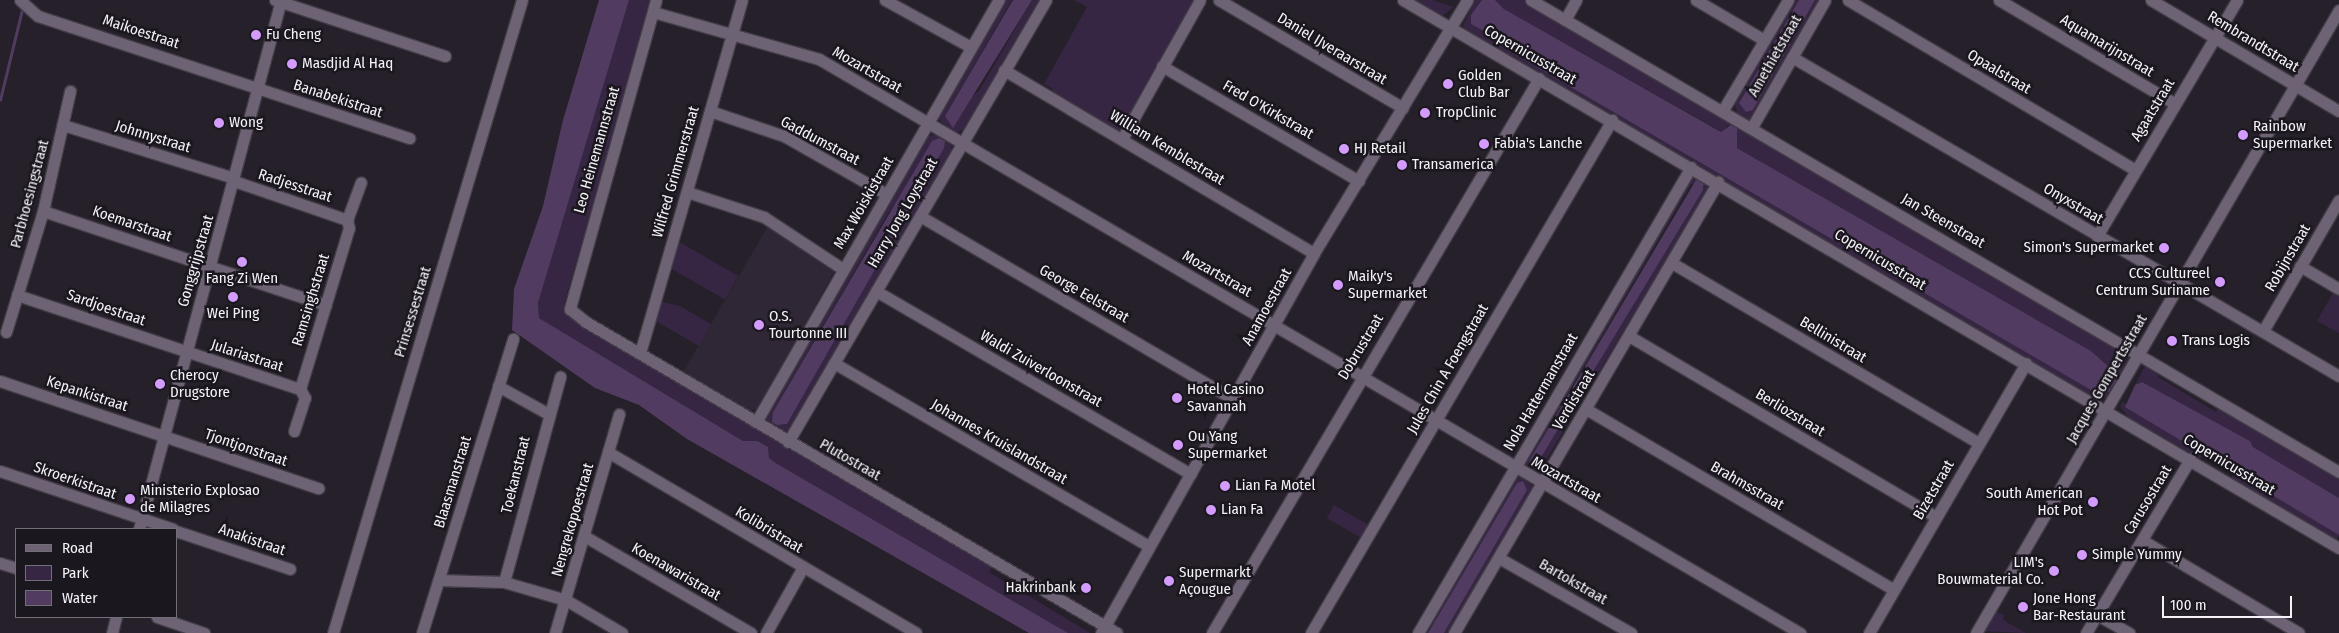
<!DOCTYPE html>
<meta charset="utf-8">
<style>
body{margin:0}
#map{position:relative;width:2339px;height:633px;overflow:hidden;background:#252029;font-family:"Fira Sans Condensed",sans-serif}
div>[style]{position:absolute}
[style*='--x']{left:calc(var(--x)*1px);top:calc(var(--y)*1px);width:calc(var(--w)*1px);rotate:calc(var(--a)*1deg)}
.built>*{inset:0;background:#2f2735}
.green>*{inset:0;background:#362643;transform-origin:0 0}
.water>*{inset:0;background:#513b61}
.stream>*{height:2.5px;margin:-1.25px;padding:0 1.25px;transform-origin:1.25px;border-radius:1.25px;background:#513b61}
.roads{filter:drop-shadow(1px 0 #423d46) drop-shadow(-1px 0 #423d46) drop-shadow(0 1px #423d46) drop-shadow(0 -1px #423d46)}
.minor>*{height:11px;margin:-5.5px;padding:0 5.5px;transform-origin:5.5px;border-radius:5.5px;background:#6d6375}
.dots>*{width:14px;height:14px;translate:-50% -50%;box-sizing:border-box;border:2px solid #1b171f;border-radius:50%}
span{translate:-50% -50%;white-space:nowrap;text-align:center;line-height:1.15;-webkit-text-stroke:5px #1b171f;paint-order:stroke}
.street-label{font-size:15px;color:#f5f2f8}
.poi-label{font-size:15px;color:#f5f2f8}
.left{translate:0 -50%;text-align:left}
.right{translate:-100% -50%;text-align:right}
.legend{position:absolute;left:15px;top:528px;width:162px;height:90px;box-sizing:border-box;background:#1b171f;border:1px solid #726f76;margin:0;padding:6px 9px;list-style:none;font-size:15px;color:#f5f2f8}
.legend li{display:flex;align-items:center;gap:10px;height:25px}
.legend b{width:25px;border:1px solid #726f76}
.scale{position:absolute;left:2162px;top:596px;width:130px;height:22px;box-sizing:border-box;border:2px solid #f5f2f8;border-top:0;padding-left:6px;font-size:15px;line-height:18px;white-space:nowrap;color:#f5f2f8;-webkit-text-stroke:4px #1b171f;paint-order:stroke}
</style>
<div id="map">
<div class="built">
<div style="clip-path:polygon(768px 226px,834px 272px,758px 408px,748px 412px,683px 372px)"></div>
</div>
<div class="green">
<div style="clip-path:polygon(629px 0,652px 0,564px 304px,567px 315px,993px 565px,989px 572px,1090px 633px,1068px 633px,774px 462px,769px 458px,768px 447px,759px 441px,743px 441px,539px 318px,538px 303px)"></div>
<div style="clip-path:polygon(1003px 0,1012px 0,945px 116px,979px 91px,1032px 0,1041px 0,965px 129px,955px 133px,937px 118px)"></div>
<div style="clip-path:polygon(1074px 0,1196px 0,1120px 132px,1051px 93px,1053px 89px,1044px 84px,1087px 7px)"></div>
<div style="clip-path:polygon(1415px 0,1433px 0,1454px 7px,1442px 16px)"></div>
<div style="clip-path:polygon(1475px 0,1482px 0,1471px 24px,1507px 44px,1507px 50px,2096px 393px,2109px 392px,2106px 398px,2095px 398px,2027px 359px,1470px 34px,1463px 26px)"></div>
<div style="clip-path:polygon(1495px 0,1525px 0,2125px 352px,2127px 360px,2119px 376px,2091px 351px,1737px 148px,1737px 127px,1728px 125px,1722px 132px,1504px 9px)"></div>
<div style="clip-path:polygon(1792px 0,1799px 0,1739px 103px,1753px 110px,1815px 0,1820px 0,1749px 120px,1737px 113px,1734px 101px)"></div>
<div style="clip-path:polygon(evenodd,938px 133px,950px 141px,952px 150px,789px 431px,782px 432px,765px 423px,763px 417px,925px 138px,938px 133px,945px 145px,792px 415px,784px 425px,773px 412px,889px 212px,945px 145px)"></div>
<div style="clip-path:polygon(evenodd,1696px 176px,1709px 188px,1537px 475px,1523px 465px,1524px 458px,1689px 179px,1696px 176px,1691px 184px,1705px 186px,1534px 469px,1529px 461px,1691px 184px)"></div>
<div style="left:676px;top:240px;width:72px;height:27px;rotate:30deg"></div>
<div style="clip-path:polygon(2334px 291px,2339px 294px,2339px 333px,2317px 321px)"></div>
<div style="clip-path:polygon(659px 301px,680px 306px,711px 324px,699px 346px,654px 320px)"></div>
<div style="clip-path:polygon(2146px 364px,2161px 370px,2158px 377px,2216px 412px,2220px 405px,2339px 475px,2339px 498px,2253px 447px,2250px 441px,2142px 382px,2135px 385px)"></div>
<div style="clip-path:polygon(2123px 402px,2203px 454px,2200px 459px,2128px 417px,2120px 406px)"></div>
<div style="left:2235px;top:472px;width:122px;height:7px;rotate:31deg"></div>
<div style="clip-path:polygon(1520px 477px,1533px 486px,1450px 633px,1444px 633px,1527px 490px,1520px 481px,1428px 633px,1423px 633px,1512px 480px)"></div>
<div style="left:1334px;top:505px;width:40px;height:15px;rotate:30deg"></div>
<div style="clip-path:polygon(1994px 611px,2004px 615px,2003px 620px,2026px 633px,1982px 631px)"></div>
</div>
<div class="water">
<div style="clip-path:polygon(599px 0,629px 0,538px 303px,539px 318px,743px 441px,758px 441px,768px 447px,769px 458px,774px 462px,1068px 633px,1029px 633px,687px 439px,639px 405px,595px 388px,512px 330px,514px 289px,543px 206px,563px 120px)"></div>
<div style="clip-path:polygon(1013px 0,1032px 0,953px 128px,945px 116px)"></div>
<div style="clip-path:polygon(1482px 0,1495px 0,1504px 9px,1721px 132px,1732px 124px,1737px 127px,1737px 148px,2091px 351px,2119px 376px,2109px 392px,2096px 393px,1507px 50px,1507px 44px,1471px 24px,1471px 15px)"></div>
<div style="clip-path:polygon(1799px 0,1815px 0,1753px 110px,1746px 112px,1739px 103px)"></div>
<div style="clip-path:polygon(939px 138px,945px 141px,944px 148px,787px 424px,777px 425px,772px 422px,773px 412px,932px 141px)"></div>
<div style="clip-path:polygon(1696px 180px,1704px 181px,1703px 190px,1534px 469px,1529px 461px)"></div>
<div style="clip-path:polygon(2142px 382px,2250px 441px,2253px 447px,2339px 498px,2339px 535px,2125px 407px,2135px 385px)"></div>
<div style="clip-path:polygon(1523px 481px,1527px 490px,1444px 633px,1428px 633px,1517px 483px)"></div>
</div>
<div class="stream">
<div style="--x:0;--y:100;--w:97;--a:-76.3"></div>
</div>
<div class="roads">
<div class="minor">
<div style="--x:20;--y:0;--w:24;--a:42"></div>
<div style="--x:38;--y:16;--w:391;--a:18.2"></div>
<div style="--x:275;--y:0;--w:179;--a:18.2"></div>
<div style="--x:656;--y:0;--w:321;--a:105.6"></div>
<div style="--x:570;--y:309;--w:21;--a:39"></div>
<div style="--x:586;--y:322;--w:615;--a:30.36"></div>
<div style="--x:885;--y:0;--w:98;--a:28.7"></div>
<div style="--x:1219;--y:0;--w:213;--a:30.4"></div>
<div style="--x:1403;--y:0;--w:1085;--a:30.35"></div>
<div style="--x:1531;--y:0;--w:936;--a:30.29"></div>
<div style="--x:1696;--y:0;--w:79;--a:30.5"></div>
<div style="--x:1848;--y:0;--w:332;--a:30.6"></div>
<div style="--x:1999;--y:0;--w:203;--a:30.5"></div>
<div style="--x:2151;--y:0;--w:218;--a:30.6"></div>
<div style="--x:653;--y:12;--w:173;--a:15.8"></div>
<div style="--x:819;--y:59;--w:1137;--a:30.33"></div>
<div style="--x:1565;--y:20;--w:23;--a:-61"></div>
<div style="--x:1792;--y:57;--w:633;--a:30.25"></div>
<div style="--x:1162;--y:66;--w:228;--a:30.3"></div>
<div style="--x:1004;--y:70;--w:360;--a:30.6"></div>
<div style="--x:1723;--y:110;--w:128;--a:-59.4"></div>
<div style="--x:710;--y:111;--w:78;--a:18.7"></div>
<div style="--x:784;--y:136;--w:117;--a:29.6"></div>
<div style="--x:63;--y:125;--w:179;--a:17.2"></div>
<div style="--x:1752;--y:127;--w:146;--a:-60.1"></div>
<div style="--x:1122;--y:139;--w:159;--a:-60.7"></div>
<div style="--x:234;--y:181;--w:120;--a:19"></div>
<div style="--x:687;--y:192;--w:81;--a:18"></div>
<div style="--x:764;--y:217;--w:95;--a:33.4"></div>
<div style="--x:43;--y:211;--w:298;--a:18.4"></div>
<div style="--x:920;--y:216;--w:361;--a:30.3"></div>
<div style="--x:347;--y:220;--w:40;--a:-69.8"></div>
<div style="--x:2097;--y:236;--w:274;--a:-59.3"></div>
<div style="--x:1672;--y:263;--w:356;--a:30.4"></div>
<div style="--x:2300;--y:266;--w:45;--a:30.5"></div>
<div style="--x:876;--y:291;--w:364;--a:30.2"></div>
<div style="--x:17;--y:295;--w:298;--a:18.4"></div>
<div style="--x:2263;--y:331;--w:151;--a:-59.9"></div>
<div style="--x:6;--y:332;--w:127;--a:-73"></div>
<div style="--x:43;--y:211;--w:123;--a:-77.3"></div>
<div style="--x:1629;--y:336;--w:356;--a:30.5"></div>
<div style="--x:640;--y:353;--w:367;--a:-73.9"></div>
<div style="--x:834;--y:363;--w:364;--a:30.2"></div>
<div style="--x:0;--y:381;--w:336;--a:18.6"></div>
<div style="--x:498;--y:386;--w:56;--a:28.9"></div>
<div style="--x:300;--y:389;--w:168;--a:-73.1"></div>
<div style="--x:349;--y:228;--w:8;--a:-104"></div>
<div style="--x:1586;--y:409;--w:356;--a:30.4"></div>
<div style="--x:756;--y:422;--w:487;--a:-60.1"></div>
<div style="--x:294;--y:431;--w:35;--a:-72"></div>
<div style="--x:305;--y:398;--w:10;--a:-119"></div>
<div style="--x:788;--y:442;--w:512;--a:-59.73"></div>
<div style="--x:608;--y:452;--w:357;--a:30.4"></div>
<div style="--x:0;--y:471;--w:182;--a:18.5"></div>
<div style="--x:139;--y:529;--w:548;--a:-74.97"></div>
<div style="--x:176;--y:531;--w:120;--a:18.4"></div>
<div style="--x:586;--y:537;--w:191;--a:30.2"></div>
<div style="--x:2142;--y:540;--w:182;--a:30.6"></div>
<div style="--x:1499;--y:558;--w:152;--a:29.6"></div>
<div style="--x:0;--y:563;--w:17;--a:17"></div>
<div style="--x:439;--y:580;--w:65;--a:1.8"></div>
<div style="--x:504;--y:582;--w:65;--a:16.2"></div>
<div style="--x:566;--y:600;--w:65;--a:30.5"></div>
<div style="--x:504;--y:582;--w:213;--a:-74.7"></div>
<div style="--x:2097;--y:615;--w:37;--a:29"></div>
<div style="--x:157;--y:617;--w:50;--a:18.8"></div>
<div style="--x:112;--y:633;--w:16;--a:-76"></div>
<div style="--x:333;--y:633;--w:661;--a:-73.38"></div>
<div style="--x:422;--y:633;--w:308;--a:-72.8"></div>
<div style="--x:555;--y:633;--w:228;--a:-73.7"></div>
<div style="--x:766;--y:633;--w:76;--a:-60.7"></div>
<div style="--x:1101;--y:633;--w:436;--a:-60.7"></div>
<div style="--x:1314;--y:253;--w:296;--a:-58.8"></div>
<div style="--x:1212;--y:633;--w:644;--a:-59.49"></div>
<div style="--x:1311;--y:633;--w:595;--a:-59.6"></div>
<div style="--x:1418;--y:633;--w:540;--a:-59.64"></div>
<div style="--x:1454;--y:633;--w:523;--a:-59.66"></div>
<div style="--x:1869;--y:633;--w:312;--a:-59.8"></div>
<div style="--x:1976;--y:633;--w:721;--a:-59.77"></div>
<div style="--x:2086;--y:633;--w:203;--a:-59.1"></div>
</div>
</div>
<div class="dots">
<div style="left:256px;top:35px;background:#d39cfc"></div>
<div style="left:292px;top:64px;background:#d39cfc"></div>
<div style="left:1448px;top:84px;background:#d39cfc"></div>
<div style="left:1425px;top:113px;background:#d39cfc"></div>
<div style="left:219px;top:123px;background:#d39cfc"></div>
<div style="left:2243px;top:135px;background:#d39cfc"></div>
<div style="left:1484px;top:144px;background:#d39cfc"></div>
<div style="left:1344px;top:149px;background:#d39cfc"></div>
<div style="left:1402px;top:165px;background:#d39cfc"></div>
<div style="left:2164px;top:248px;background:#d39cfc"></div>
<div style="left:242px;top:262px;background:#d39cfc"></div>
<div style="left:2220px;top:282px;background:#d39cfc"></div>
<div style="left:1338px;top:285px;background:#d39cfc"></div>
<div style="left:233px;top:297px;background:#d39cfc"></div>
<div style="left:759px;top:325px;background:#d39cfc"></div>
<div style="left:2172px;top:341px;background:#d39cfc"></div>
<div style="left:160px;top:384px;background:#d39cfc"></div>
<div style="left:1177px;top:398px;background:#d39cfc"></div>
<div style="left:1178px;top:445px;background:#d39cfc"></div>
<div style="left:1225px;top:486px;background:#d39cfc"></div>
<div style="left:130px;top:499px;background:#d39cfc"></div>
<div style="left:2093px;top:502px;background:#d39cfc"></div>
<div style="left:1211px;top:510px;background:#d39cfc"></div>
<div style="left:2082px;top:555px;background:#d39cfc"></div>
<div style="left:2054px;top:571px;background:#d39cfc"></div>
<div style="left:1169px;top:581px;background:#d39cfc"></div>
<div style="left:1086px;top:588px;background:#d39cfc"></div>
<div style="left:2023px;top:607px;background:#d39cfc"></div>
</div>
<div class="street-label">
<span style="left:141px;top:32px;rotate:18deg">Maikoestraat</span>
<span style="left:2253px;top:42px;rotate:31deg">Rembrandtstraat</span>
<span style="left:2107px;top:46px;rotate:31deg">Aquamarijnstraat</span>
<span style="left:1332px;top:49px;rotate:31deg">Daniel IJveraarstraat</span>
<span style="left:1530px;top:55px;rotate:30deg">Copernicusstraat</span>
<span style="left:1775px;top:56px;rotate:-60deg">Amethietstraat</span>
<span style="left:867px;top:70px;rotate:30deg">Mozartstraat</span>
<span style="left:1999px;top:72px;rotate:31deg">Opaalstraat</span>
<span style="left:338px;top:99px;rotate:18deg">Banabekistraat</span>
<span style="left:1268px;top:110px;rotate:30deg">Fred O'Kirkstraat</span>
<span style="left:2153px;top:110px;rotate:-59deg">Agaatstraat</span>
<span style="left:153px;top:137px;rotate:17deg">Johnnystraat</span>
<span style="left:820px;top:141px;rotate:28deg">Gaddumstraat</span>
<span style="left:1167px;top:148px;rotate:31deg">William Kemblestraat</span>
<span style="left:597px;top:150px;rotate:-74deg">Leo Heinemannstraat</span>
<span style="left:676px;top:172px;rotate:-74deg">Wilfred Grimmerstraat</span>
<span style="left:295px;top:186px;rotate:18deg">Radjesstraat</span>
<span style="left:30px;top:194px;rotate:-75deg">Parbhoesingstraat</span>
<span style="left:864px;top:203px;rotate:-60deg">Max Woiskistraat</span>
<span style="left:2073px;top:204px;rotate:30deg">Onyxstraat</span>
<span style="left:903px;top:213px;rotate:-60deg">Harry Jong Loystraat</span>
<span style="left:1943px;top:221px;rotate:30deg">Jan Steenstraat</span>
<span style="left:132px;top:224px;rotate:19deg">Koemarstraat</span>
<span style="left:2288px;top:258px;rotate:-60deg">Robijnstraat</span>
<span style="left:1880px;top:260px;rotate:31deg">Copernicusstraat</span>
<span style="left:196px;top:261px;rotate:-74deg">Gonggrijpstraat</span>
<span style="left:1217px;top:274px;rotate:30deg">Mozartstraat</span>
<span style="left:1084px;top:294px;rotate:30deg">George Eelstraat</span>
<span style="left:311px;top:300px;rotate:-73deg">Ramsinghstraat</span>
<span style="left:1267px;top:307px;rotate:-61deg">Anamoestraat</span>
<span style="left:106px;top:308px;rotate:19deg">Sardjoestraat</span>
<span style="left:413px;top:312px;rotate:-73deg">Prinsessestraat</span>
<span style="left:1833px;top:340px;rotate:31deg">Bellinistraat</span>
<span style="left:1361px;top:347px;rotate:-59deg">Dobrustraat</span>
<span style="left:247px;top:356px;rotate:18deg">Julariastraat</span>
<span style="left:1041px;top:369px;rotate:30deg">Waldi Zuiverloonstraat</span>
<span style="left:1448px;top:369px;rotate:-60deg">Jules Chin A Foengstraat</span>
<span style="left:2107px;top:379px;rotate:-60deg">Jacques Gompertsstraat</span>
<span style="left:1541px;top:392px;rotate:-60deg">Nola Hattermanstraat</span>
<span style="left:87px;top:394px;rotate:18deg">Kepankistraat</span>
<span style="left:1574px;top:400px;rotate:-59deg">Verdistraat</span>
<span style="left:1790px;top:413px;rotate:31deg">Berliozstraat</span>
<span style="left:999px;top:442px;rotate:30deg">Johannes Kruislandstraat</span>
<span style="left:246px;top:448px;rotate:19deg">Tjontjonstraat</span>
<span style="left:850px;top:460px;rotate:30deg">Plutostraat</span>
<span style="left:2229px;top:465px;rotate:31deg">Copernicusstraat</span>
<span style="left:516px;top:475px;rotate:-76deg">Toekanstraat</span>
<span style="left:1566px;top:480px;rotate:30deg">Mozartstraat</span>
<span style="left:75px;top:481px;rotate:19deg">Skroerkistraat</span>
<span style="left:453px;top:482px;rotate:-73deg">Blaasmanstraat</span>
<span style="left:1747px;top:486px;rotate:30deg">Brahmsstraat</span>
<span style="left:1934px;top:490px;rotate:-60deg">Bizetstraat</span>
<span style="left:2148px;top:500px;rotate:-59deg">Carusostraat</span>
<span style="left:573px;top:520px;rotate:-74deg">Nengrekopoestraat</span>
<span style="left:769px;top:530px;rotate:31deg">Kolibristraat</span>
<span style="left:252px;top:540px;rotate:19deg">Anakistraat</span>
<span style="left:676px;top:572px;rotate:30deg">Koenawaristraat</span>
<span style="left:1573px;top:582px;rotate:30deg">Bartokstraat</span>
</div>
<div class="poi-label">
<span class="left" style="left:266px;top:35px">Fu Cheng</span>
<span class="left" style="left:302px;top:64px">Masdjid Al Haq</span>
<span class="left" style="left:1458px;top:84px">Golden<br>Club Bar</span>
<span class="left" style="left:1436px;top:113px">TropClinic</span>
<span class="left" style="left:229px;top:123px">Wong</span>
<span class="left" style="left:2253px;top:135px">Rainbow<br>Supermarket</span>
<span class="left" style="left:1494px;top:144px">Fabia's Lanche</span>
<span class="left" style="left:1354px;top:149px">HJ Retail</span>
<span class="left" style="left:1412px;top:165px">Transamerica</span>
<span class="right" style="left:2154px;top:248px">Simon's Supermarket</span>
<span class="right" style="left:2210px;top:282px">CCS Cultureel<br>Centrum Suriname</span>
<span class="left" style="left:1348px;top:285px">Maiky's<br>Supermarket</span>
<span style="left:242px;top:279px">Fang Zi Wen</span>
<span style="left:233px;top:314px">Wei Ping</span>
<span class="left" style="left:769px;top:325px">O.S.<br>Tourtonne III</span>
<span class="left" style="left:2182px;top:341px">Trans Logis</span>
<span class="left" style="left:170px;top:384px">Cherocy<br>Drugstore</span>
<span class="left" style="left:1187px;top:398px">Hotel Casino<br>Savannah</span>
<span class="left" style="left:1188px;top:445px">Ou Yang<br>Supermarket</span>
<span class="left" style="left:1235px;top:486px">Lian Fa Motel</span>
<span class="left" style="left:140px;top:499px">Ministerio Explosao<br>de Milagres</span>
<span class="right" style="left:2083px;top:502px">South American<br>Hot Pot</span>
<span class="left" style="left:1221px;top:510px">Lian Fa</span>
<span class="left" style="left:2092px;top:555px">Simple Yummy</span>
<span class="right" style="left:2044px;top:571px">LIM's<br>Bouwmaterial Co.</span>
<span class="left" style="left:1179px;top:581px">Supermarkt<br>Açougue</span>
<span class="right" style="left:1076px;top:588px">Hakrinbank</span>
<span class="left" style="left:2033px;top:607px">Jone Hong<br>Bar-Restaurant</span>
</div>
<ul class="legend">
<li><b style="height:6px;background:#6d6375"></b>Road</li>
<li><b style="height:14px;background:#362643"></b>Park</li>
<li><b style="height:14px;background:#513b61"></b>Water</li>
</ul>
<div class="scale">100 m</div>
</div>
